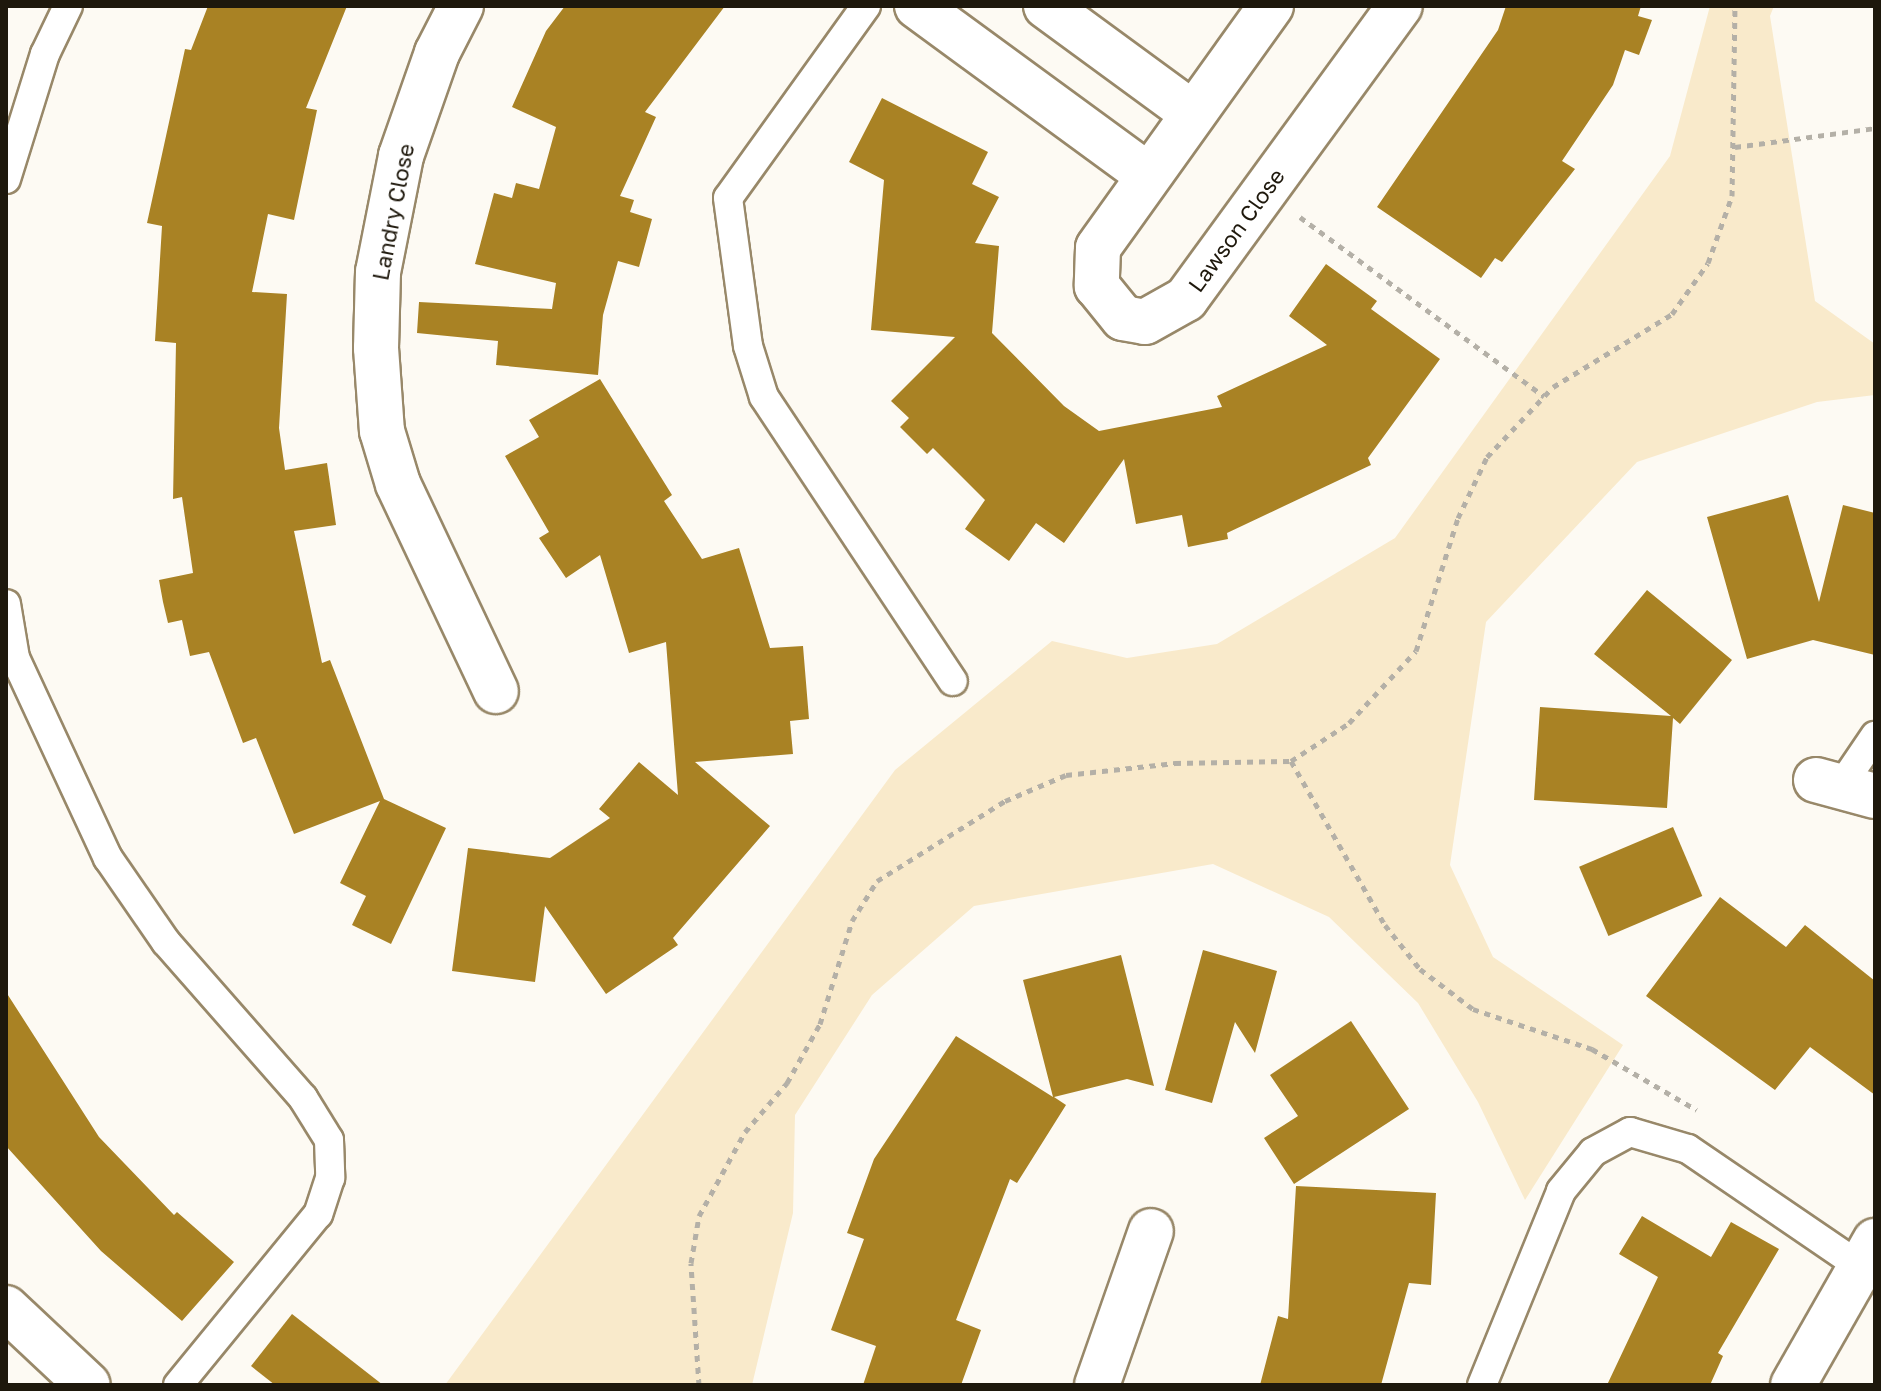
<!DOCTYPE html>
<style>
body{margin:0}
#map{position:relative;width:1881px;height:1391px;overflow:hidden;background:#fdfaf3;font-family:"Golos Text",sans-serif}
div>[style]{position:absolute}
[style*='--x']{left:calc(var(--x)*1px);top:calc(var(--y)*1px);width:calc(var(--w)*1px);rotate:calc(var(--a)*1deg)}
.green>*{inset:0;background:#f9eacb}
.building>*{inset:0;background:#a98224;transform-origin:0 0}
.path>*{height:5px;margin-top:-2.5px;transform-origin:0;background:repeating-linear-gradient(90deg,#b4b0a7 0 6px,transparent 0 12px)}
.roads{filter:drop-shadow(2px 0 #988869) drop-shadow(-2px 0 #988869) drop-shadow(0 2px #988869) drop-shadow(0 -2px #988869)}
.service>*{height:28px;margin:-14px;padding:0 14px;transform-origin:14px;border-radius:14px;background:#fff}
.minor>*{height:44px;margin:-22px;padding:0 22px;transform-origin:22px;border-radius:22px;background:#fff}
.tertiary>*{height:44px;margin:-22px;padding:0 22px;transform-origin:22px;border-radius:22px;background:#fff}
span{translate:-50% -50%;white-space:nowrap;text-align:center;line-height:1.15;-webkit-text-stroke:7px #fff;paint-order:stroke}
.street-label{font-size:22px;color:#1e180c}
.frame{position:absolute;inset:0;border:8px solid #1e180c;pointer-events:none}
</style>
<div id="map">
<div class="green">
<div style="clip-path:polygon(1710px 6px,1774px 6px,1770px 16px,1815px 301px,1875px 344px,1875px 395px,1817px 402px,1637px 462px,1486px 622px,1450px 865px,1493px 957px,1623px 1045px,1525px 1200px,1478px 1102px,1418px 1003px,1329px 917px,1213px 864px,974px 906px,872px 995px,795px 1115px,793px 1213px,752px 1385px,445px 1385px,895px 770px,1052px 641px,1127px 658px,1217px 644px,1395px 538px,1670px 156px)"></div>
</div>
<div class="building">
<div style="clip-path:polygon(208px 6px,347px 6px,306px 108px,317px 110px,294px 220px,268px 214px,252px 292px,287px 294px,279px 428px,285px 470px,327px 463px,336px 525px,294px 531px,322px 663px,330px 660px,384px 799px,446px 828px,391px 944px,352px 925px,366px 896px,340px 883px,380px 801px,294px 834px,256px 738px,243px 743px,209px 652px,190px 656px,182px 620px,168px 623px,163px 602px,159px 580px,193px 573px,182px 497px,173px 499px,176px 343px,155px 341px,162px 226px,147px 223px,185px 49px,191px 50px)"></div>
<div style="clip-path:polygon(565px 6px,725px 6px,645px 112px,656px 117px,620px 196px,634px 200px,630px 212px,652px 219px,639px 267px,618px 261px,603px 315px,598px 375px,496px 365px,498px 341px,417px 333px,419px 302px,552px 309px,556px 283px,475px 264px,494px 193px,512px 198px,516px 183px,539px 189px,556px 127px,512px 107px,546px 31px)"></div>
<div style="clip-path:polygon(1506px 6px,1641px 6px,1638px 16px,1652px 20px,1639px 55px,1625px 50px,1613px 85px,1562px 161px,1575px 169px,1502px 262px,1495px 258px,1481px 278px,1377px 207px,1498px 30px)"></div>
<div style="clip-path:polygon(882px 98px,988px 152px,972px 184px,999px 197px,975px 243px,999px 246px,992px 333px,1064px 406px,1099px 431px,1222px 407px,1217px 396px,1327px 345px,1289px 316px,1326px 264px,1377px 301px,1371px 309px,1440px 359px,1368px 458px,1371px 465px,1227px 533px,1228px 539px,1188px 547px,1182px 515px,1136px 524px,1124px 459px,1064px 543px,1036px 523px,1009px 561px,965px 529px,985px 500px,933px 448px,927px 454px,900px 427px,909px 418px,891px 401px,955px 337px,871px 330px,884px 180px,849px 162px)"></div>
<div style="clip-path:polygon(600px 379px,672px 495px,664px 501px,702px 559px,739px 548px,770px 648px,803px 646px,809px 719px,790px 721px,793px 754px,695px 762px,770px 826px,673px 938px,678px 945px,606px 994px,545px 906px,535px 982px,452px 971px,468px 848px,550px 858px,610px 818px,599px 809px,639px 762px,678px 795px,666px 642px,629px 653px,600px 555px,566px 578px,539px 538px,549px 532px,505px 456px,539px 437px,529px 420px)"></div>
<div style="clip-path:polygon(1788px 495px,1819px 602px,1843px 505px,1875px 513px,1875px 655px,1813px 640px,1747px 659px,1707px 517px)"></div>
<div style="clip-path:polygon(1647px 590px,1732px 660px,1680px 724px,1673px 718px,1667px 808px,1534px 800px,1540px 707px,1671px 716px,1594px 654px)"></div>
<div style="left:1673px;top:827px;width:75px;height:102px;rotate:67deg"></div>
<div style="clip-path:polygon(1720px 897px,1786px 947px,1805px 925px,1875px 981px,1875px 1095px,1810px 1047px,1775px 1090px,1646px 996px)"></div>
<div style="clip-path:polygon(1203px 950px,1277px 971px,1255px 1053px,1235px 1022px,1212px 1103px,1165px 1090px)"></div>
<div style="clip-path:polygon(1121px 955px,1154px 1086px,1127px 1079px,1054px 1097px,1066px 1105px,1017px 1183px,1010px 1179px,956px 1320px,981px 1330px,961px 1385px,863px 1385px,876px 1346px,831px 1330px,864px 1239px,847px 1233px,874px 1159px,956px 1036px,1053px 1097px,1023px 980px)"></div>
<div style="clip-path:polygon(6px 992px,99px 1137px,174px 1215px,177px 1212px,234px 1262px,182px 1321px,101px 1251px,6px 1146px)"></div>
<div style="clip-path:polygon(1351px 1021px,1409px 1109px,1294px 1184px,1264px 1138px,1298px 1116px,1270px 1075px)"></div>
<div style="clip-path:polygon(1296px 1186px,1436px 1193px,1431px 1285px,1409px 1283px,1381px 1385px,1260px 1385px,1278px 1316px,1288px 1319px)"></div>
<div style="clip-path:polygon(1642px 1216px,1711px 1257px,1731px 1222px,1779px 1249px,1718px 1353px,1723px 1356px,1710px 1385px,1607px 1385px,1658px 1277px,1619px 1254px)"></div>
<div style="clip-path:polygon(292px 1314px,383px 1385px,275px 1385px,251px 1366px)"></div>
</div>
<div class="path">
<div style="--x:1735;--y:147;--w:141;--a:-7.7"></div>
<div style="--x:1300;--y:217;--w:303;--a:36.3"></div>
<div style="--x:1291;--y:761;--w:189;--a:60.2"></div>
<div style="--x:1385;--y:925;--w:56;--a:51.5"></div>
<div style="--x:1420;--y:969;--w:66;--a:37"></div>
<div style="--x:1473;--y:1009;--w:126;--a:18.6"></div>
<div style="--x:1592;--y:1049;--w:121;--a:30.2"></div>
<div style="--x:699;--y:1385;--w:122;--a:-93.8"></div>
<div style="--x:691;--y:1263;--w:48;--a:-80.3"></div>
<div style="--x:699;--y:1216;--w:96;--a:-61.3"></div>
<div style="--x:745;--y:1132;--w:65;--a:-49.4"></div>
<div style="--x:787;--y:1083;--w:68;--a:-60.8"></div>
<div style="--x:820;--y:1024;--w:108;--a:-72.7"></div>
<div style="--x:852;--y:921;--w:47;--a:-58"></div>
<div style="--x:877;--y:881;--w:151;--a:-32"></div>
<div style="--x:1005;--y:801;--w:66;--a:-23.1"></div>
<div style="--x:1066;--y:775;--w:110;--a:-6.3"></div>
<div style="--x:1175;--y:763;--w:116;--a:-1"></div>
<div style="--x:1291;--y:761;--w:69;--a:-33.2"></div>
<div style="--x:1349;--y:723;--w:98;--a:-47.1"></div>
<div style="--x:1416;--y:651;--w:139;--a:-72.5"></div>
<div style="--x:1458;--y:518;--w:68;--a:-64.6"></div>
<div style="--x:1487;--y:457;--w:96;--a:-46.7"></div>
<div style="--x:1553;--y:387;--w:140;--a:-31.5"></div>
<div style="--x:1672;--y:314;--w:62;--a:-54.8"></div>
<div style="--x:1708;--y:263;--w:71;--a:-70.3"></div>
<div style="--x:1732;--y:196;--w:190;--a:-89.1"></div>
</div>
<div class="roads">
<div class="service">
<div style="--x:866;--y:6;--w:236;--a:125.7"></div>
<div style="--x:728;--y:198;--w:149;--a:82.3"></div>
<div style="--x:748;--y:346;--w:53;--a:72.6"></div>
<div style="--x:764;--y:397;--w:341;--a:56.4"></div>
<div style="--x:6;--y:179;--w:131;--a:-72.7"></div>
<div style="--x:45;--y:54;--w:53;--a:-64.4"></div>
<div style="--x:6;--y:604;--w:55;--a:80.5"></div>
<div style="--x:15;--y:658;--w:221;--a:65.1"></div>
<div style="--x:108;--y:858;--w:102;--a:55.4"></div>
<div style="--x:166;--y:942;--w:208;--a:48.7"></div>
<div style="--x:303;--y:1098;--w:49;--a:58.2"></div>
<div style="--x:329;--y:1140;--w:38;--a:88"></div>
<div style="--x:330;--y:1178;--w:38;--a:108"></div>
<div style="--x:318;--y:1214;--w:221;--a:129.3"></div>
<div style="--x:1843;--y:783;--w:57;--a:-55.8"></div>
<div style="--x:1482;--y:1385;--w:209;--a:-67.8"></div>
<div style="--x:1561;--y:1191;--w:50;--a:-50.6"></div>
<div style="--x:1593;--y:1152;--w:42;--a:-28.4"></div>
<div style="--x:1630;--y:1132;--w:60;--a:16.3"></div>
<div style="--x:1688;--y:1149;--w:206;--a:34.3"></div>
</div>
<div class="minor">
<div style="--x:461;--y:6;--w:53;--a:117.1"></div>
<div style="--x:437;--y:53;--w:109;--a:109.3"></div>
<div style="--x:401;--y:156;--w:118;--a:101.2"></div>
<div style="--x:378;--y:272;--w:76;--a:91.5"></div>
<div style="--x:376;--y:348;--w:83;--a:85.9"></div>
<div style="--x:382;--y:431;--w:55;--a:73.2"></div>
<div style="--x:398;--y:484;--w:229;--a:64.7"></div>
<div style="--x:917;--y:6;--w:286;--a:36.2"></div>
<div style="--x:1046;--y:6;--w:181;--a:36.2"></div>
<div style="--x:1271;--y:6;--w:297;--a:125.6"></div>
<div style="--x:1098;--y:248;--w:38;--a:92"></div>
<div style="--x:1097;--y:286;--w:41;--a:50.9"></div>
<div style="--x:1123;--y:318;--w:22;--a:10"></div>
<div style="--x:1145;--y:322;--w:47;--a:-29.3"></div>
<div style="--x:1186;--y:299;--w:363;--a:-53.9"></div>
<div style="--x:1816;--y:780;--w:61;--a:15.2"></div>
<div style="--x:1097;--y:1385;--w:163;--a:-70.7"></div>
<div style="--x:1793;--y:1385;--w:166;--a:-60.3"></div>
</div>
<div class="tertiary">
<div style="--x:6;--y:1308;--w:112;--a:43.2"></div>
</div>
</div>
<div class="street-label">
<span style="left:393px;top:212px;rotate:-79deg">Landry Close</span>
<span style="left:1236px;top:230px;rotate:-54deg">Lawson Close</span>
</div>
<div class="frame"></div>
</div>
